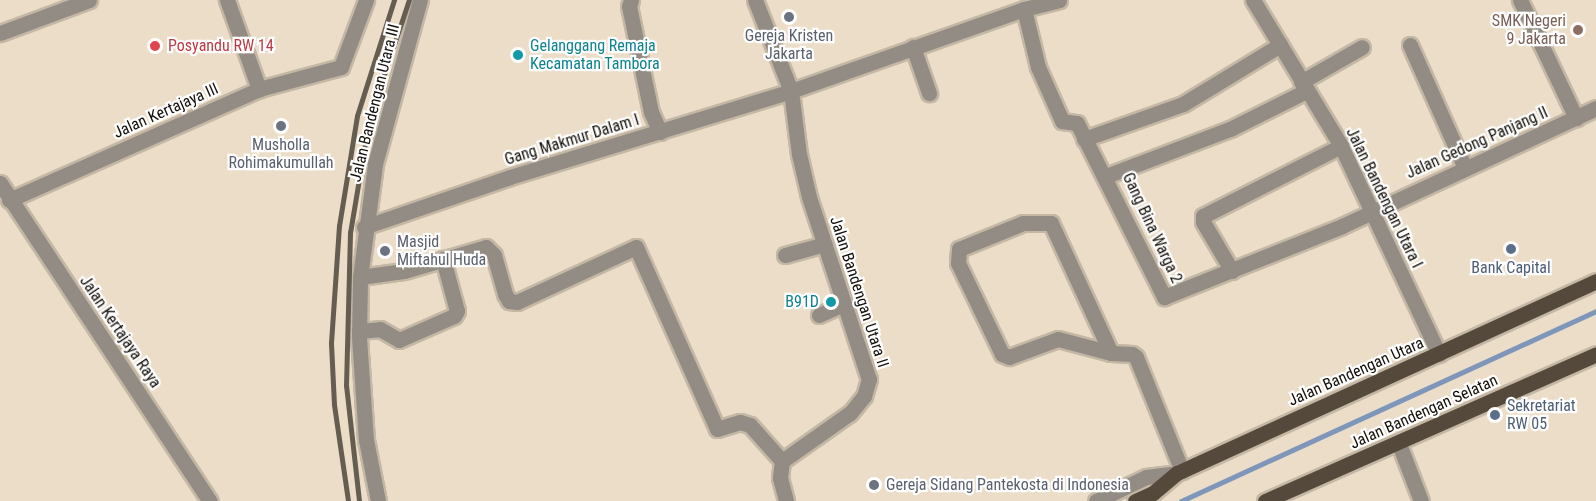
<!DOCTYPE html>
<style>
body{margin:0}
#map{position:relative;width:1596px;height:501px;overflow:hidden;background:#ebddc8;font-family:"Roboto Condensed",sans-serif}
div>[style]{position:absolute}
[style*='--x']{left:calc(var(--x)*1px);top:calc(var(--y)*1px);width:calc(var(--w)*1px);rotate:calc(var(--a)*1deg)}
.stream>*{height:5px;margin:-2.5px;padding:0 2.5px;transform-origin:2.5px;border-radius:2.5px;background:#7d96b9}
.roads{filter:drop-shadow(2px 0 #c4b8a5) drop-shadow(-2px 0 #c4b8a5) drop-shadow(0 2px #c4b8a5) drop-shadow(0 -2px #c4b8a5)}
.minor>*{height:15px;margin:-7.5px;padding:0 7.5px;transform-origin:7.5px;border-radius:7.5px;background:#938c84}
.major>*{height:15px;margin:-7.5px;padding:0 7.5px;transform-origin:7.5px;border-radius:7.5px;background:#55493b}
.rail>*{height:4.5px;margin:-2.25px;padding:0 2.25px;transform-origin:2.25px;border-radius:2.25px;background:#655d50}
.dots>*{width:16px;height:16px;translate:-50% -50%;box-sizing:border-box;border:3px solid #fff;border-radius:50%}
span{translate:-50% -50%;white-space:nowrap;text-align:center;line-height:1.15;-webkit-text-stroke:4.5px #fff;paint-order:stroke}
.education-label{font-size:16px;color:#785e54}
.right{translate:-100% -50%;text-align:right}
.worship-label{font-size:16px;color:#5b616d}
.left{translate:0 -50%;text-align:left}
.health-label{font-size:16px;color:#be3a42}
.culture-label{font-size:16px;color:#0d838f}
.street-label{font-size:16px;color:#130e07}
.service-label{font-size:16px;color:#4e5e75}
</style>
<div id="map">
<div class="stream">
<div style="--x:1181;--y:501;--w:456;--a:-24.6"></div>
</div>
<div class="roads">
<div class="minor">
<div style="--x:227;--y:0;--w:95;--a:70.2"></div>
<div style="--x:631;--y:0;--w:6;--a:108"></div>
<div style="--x:629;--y:6;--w:108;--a:78.3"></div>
<div style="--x:651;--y:112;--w:22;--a:66"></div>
<div style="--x:755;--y:0;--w:98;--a:68.4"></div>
<div style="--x:791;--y:91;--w:64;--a:82.8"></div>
<div style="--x:799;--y:154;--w:44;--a:76.9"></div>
<div style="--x:809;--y:197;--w:192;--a:71.8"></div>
<div style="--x:869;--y:379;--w:18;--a:106"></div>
<div style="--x:864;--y:396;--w:22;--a:129"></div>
<div style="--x:850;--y:413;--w:83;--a:144.8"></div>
<div style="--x:782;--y:461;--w:17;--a:97"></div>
<div style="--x:780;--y:478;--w:24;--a:75"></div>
<div style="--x:1253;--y:0;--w:170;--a:58.9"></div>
<div style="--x:1341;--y:146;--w:230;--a:64.8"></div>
<div style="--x:1520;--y:0;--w:131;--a:64.6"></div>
<div style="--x:1024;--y:9;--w:60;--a:76.4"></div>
<div style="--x:1038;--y:67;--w:59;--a:66"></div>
<div style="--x:1062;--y:121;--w:15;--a:8"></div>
<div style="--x:1077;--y:123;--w:195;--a:63.4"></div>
<div style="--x:1164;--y:297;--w:192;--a:-21.7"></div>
<div style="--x:1342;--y:226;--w:280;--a:-24.9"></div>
<div style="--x:0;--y:33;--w:95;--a:-20.3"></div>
<div style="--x:1410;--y:45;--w:135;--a:65.9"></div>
<div style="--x:913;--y:47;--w:49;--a:70.8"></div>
<div style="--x:1301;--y:82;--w:70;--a:-29.8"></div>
<div style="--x:1084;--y:139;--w:105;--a:-19.5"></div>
<div style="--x:1183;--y:104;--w:114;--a:-31.3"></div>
<div style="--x:1106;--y:176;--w:133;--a:-20.8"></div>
<div style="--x:1230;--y:129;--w:85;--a:-26.6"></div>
<div style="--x:0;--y:183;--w:381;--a:56.6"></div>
<div style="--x:9;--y:200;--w:274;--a:-23.9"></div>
<div style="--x:259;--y:89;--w:85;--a:-15"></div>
<div style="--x:341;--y:67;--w:72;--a:-69.5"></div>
<div style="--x:364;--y:227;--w:154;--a:-18.9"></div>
<div style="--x:510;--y:177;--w:294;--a:-17"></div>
<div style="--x:791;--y:91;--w:247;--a:-19.4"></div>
<div style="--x:1024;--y:9;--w:36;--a:-14"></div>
<div style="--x:785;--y:255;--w:41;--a:-15.4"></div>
<div style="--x:1232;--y:271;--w:57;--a:-120.6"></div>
<div style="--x:1203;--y:222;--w:6;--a:-90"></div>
<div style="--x:1203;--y:216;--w:155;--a:-26.9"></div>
<div style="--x:360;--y:277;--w:44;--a:-7.8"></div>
<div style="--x:404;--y:271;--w:85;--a:-16.3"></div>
<div style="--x:486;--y:247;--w:11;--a:45"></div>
<div style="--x:494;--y:255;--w:41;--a:74.2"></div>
<div style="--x:505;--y:294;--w:8;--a:60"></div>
<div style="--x:509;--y:301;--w:8;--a:7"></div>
<div style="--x:517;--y:302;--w:131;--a:-24.8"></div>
<div style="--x:636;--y:247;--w:199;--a:66"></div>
<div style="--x:717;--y:429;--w:24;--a:-17"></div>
<div style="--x:740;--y:422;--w:10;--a:17"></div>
<div style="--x:750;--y:425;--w:48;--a:48.4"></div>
<div style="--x:819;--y:315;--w:27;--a:-24"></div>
<div style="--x:359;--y:331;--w:21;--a:-5"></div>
<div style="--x:380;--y:329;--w:22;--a:30"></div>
<div style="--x:399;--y:340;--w:60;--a:-23.6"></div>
<div style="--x:454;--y:316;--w:6;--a:-59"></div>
<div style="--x:457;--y:311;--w:54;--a:-105.1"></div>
<div style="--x:1111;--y:353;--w:143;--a:-114.8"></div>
<div style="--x:1051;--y:223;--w:28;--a:180"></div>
<div style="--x:1023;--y:223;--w:69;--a:157.9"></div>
<div style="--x:959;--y:249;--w:14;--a:94"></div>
<div style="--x:958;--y:263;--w:101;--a:64.2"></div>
<div style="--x:1002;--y:354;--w:8;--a:23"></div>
<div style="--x:1009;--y:357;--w:52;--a:-20.2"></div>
<div style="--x:1058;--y:339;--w:55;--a:14.8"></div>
<div style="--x:1111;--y:353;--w:21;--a:3"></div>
<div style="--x:1132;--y:354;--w:5;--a:37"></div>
<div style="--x:1136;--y:357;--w:123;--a:68"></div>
<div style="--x:1399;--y:444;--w:61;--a:68.9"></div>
<div style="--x:378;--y:501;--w:62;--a:-101.1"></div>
<div style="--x:366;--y:440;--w:103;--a:-93.9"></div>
<div style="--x:359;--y:337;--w:60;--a:-89"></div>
<div style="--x:360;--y:277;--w:114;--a:-82.4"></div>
<div style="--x:375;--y:164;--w:170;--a:-74.7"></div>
<div style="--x:1096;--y:501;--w:55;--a:-25.6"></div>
<div style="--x:1146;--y:477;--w:31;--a:-7"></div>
</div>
<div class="major">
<div style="--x:1135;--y:501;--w:20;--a:-24"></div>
<div style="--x:1153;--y:493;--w:31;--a:-40"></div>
<div style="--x:1177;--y:473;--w:461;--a:-24.6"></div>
<div style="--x:1265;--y:501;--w:362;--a:-23.9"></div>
</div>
</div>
<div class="rail">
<div style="--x:348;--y:501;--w:97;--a:-98.3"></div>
<div style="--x:334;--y:405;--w:62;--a:-92.8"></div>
<div style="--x:331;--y:343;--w:117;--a:-86.1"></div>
<div style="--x:339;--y:226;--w:111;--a:-80.7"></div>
<div style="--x:357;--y:116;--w:122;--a:-72.3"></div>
<div style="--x:359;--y:501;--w:116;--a:-96.4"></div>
<div style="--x:346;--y:386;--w:153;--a:-88.5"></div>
<div style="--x:350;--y:233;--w:115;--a:-80.5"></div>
<div style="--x:369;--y:120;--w:126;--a:-71.6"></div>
</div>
<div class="dots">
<div style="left:789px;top:17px;background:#6b7280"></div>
<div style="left:1578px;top:30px;background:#8d6e63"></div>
<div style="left:155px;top:46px;background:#e0444e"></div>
<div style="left:518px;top:55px;background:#0f9aa8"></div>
<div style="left:281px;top:126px;background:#6b7280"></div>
<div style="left:1511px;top:249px;background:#5c6f8a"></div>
<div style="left:385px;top:251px;background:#6b7280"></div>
<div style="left:831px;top:302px;background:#0f9aa8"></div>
<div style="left:1495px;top:415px;background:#5c6f8a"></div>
<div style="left:874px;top:485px;background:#6b7280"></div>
</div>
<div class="education-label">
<span class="right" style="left:1566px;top:30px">SMK Negeri<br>9 Jakarta</span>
</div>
<div class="worship-label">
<span style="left:789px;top:45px">Gereja Kristen<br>Jakarta</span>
<span style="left:281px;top:154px">Musholla<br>Rohimakumullah</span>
<span class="left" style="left:397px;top:251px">Masjid<br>Miftahul Huda</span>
<span class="left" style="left:886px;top:485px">Gereja Sidang Pantekosta di Indonesia</span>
</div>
<div class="health-label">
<span class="left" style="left:168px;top:46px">Posyandu RW 14</span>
</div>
<div class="culture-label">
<span class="left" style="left:530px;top:55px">Gelanggang Remaja<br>Kecamatan Tambora</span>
<span class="right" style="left:819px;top:302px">B91D</span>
</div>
<div class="street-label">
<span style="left:375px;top:103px;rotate:-76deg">Jalan Bandengan Utara III</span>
<span style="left:166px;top:111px;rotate:-24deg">Jalan Kertajaya III</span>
<span style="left:572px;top:140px;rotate:-17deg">Gang Makmur Dalam I</span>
<span style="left:1477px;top:143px;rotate:-24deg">Jalan Gedong Panjang II</span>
<span style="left:1384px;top:198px;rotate:64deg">Jalan Bandengan Utara I</span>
<span style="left:1152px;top:228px;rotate:65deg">Gang Bina Warga 2</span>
<span style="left:859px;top:292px;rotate:72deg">Jalan Bandengan Utara II</span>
<span style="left:120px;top:332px;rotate:56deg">Jalan Kertajaya Raya</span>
<span style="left:1356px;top:372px;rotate:-24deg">Jalan Bandengan Utara</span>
<span style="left:1424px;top:412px;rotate:-24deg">Jalan Bandengan Selatan</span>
</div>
<div class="service-label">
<span style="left:1511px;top:268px">Bank Capital</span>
<span class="left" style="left:1507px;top:415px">Sekretariat<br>RW 05</span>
</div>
</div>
